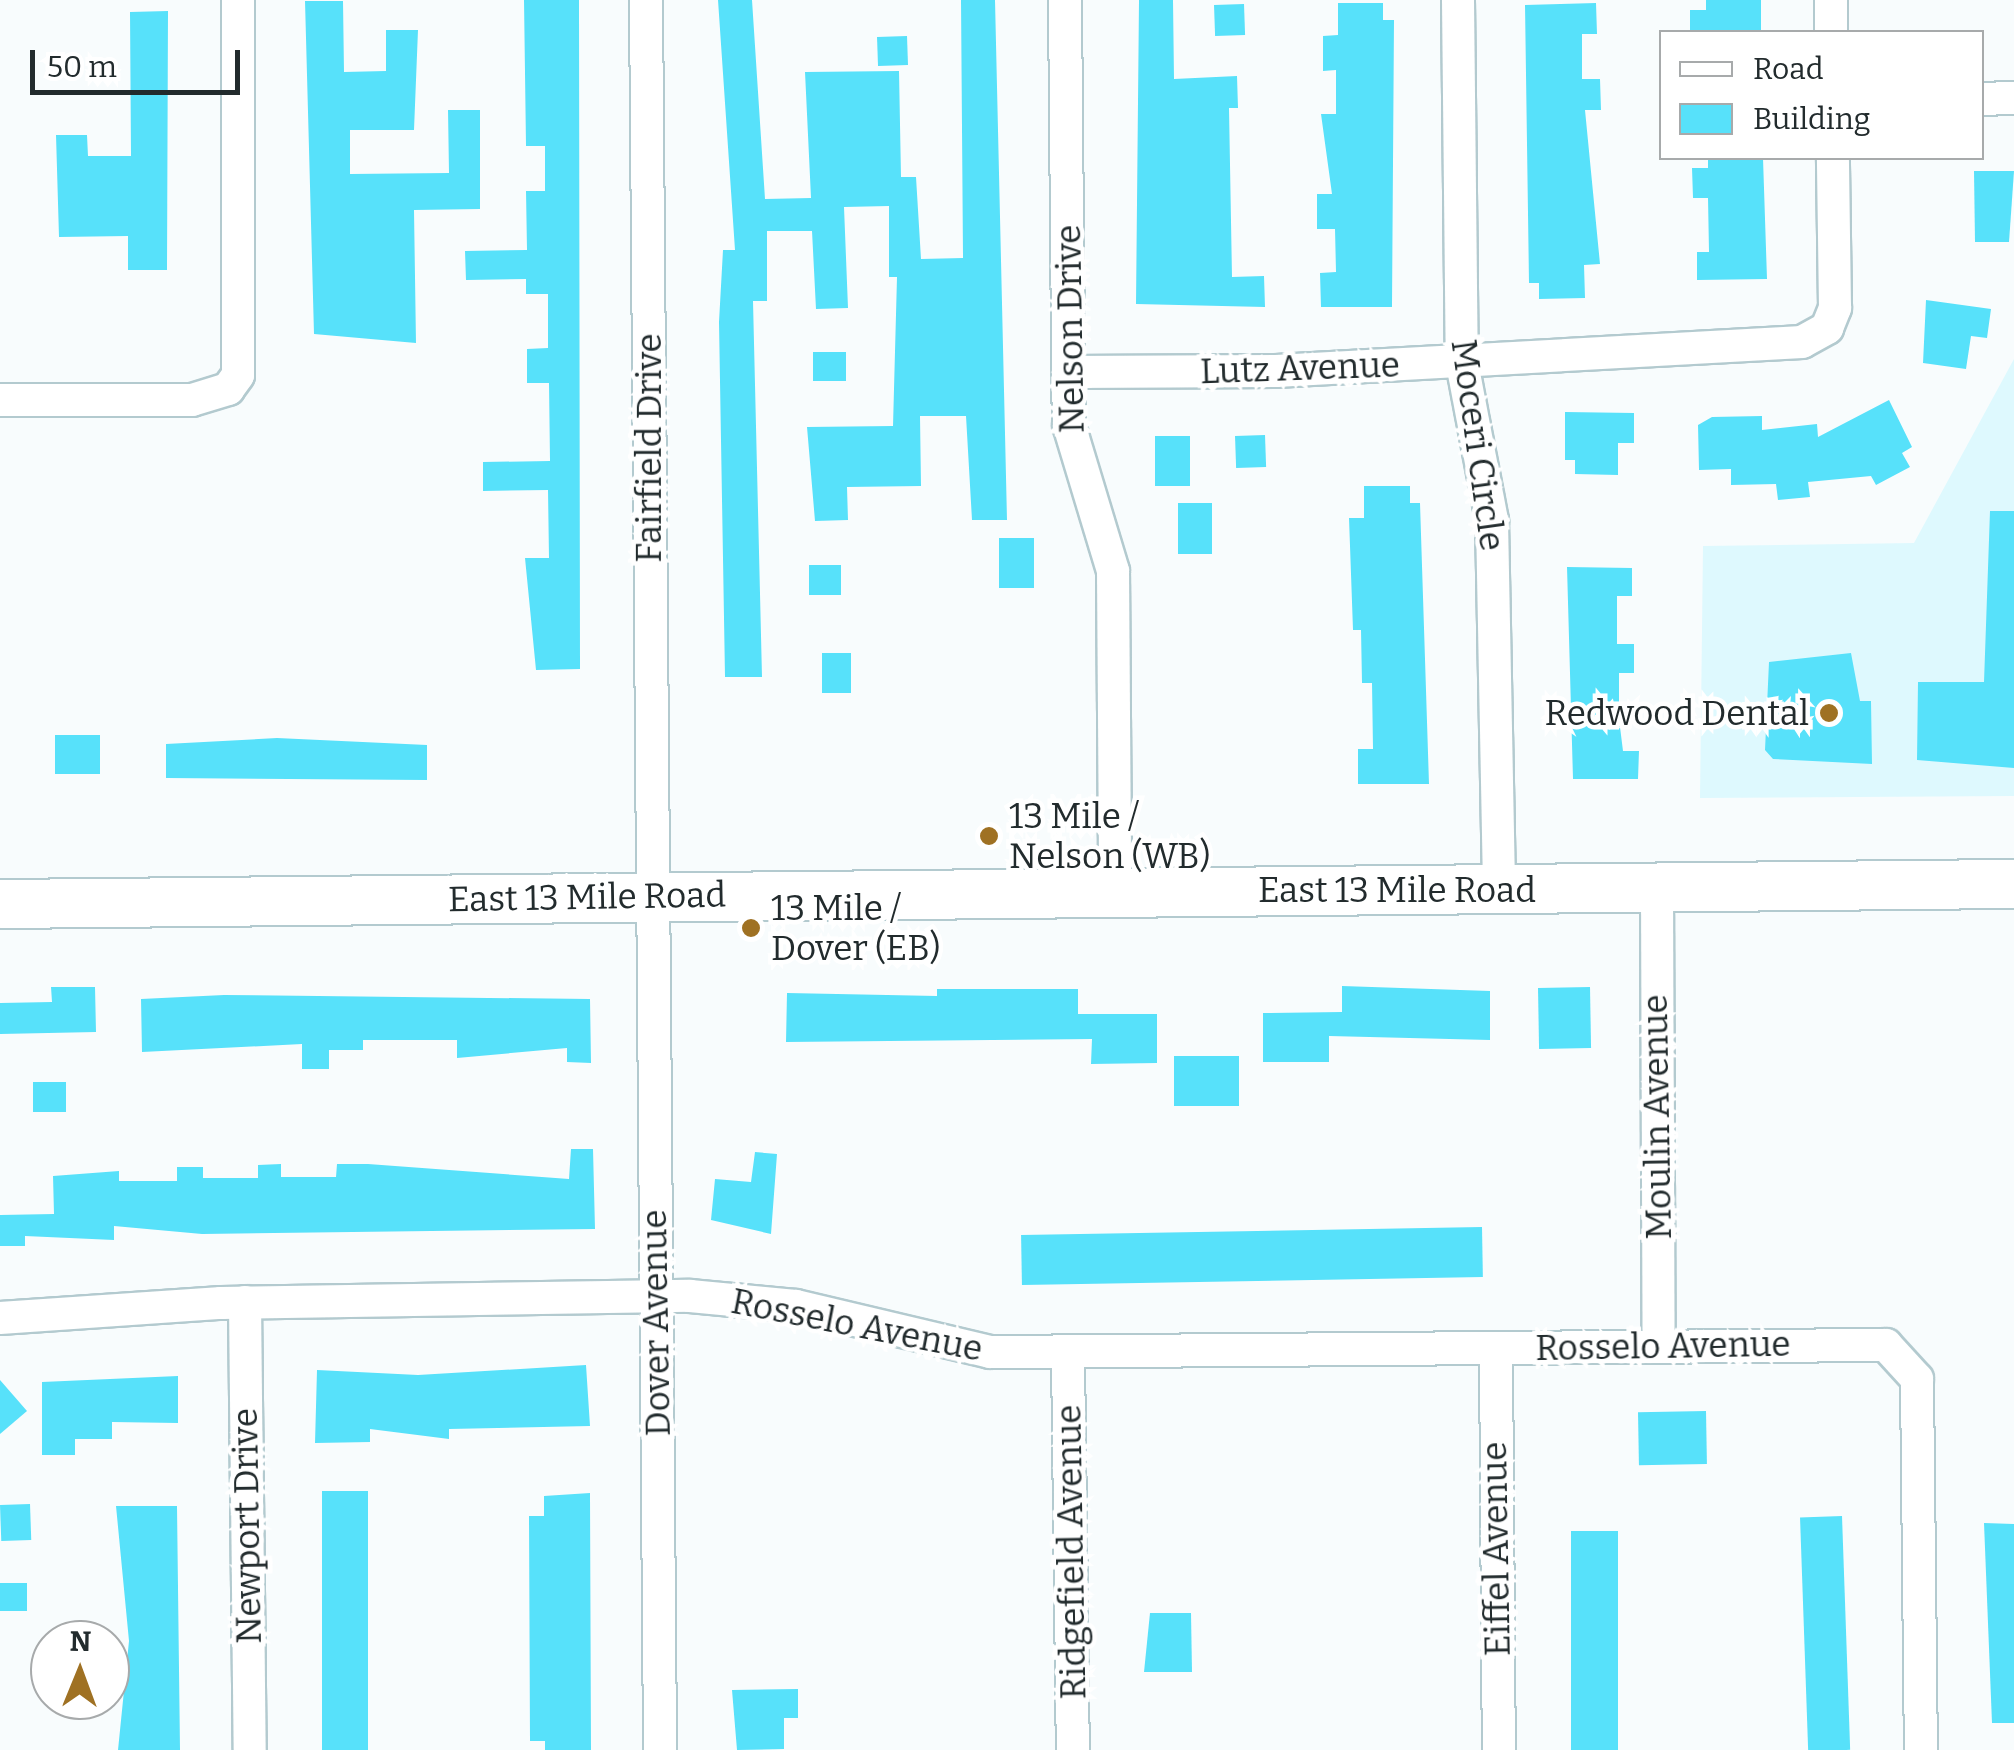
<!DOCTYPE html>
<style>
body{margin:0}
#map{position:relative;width:2014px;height:1750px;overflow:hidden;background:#f8fcfd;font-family:Bitter,serif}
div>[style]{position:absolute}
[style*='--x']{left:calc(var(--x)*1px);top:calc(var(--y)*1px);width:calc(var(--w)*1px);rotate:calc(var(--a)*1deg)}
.built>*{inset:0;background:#def9fe}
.building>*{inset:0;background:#57e1fa;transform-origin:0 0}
.roads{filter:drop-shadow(2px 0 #b3cacf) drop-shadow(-2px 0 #b3cacf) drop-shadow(0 2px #b3cacf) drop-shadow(0 -2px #b3cacf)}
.minor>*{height:32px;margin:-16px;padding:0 16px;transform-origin:16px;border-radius:16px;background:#fff}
.secondary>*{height:48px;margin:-24px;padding:0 24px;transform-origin:24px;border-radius:24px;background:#fff}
.dots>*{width:28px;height:28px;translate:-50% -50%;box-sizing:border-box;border:5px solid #fff;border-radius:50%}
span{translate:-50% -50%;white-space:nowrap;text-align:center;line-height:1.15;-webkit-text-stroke:9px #fff;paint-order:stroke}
.street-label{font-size:35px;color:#222b2d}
.poi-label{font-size:35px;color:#222b2d}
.right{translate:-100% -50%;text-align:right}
.left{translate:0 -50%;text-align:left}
.legend{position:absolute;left:1659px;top:30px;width:325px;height:130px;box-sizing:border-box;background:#fff;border:2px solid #a7aaab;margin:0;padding:12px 18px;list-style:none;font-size:30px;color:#222b2d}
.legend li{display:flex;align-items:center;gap:20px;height:50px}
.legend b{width:50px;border:2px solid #a7aaab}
.north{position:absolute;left:30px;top:1620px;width:100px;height:100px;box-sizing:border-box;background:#fff;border:2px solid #a7aaab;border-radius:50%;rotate:1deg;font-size:28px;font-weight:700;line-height:40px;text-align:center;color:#222b2d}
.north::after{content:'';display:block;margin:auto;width:35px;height:45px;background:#9f7123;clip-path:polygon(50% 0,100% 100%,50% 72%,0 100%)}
.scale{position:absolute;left:30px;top:50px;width:210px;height:45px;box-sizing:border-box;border:5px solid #222b2d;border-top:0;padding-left:12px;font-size:30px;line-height:35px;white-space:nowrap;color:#222b2d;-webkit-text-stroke:8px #fff;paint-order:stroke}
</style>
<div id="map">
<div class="built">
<div style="clip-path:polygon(2014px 359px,2014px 796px,1700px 798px,1703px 546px,1914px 543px)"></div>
</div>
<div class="building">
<div style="clip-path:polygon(524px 0,579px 0,580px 669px,536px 670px,525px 558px,549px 558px,548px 490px,483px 491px,483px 462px,550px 461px,549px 383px,527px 383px,527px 349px,548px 348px,548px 294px,526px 294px,526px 279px,466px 280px,465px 251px,527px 250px,526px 191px,545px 191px,545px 146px,526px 146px)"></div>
<div style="clip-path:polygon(718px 0,752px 0,765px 199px,811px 198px,805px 72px,899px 71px,901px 177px,916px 177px,921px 259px,963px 258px,961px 0,995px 0,1007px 520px,972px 520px,966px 416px,920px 416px,921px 486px,847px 487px,848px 520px,815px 521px,807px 427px,893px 426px,897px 277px,889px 277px,889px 206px,844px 207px,848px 308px,816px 309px,812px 231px,767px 231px,767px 301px,753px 301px,762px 677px,725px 677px,719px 322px,723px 250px,735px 250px)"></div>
<div style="clip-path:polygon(1139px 0,1173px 0,1174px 79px,1237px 76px,1238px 108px,1229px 108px,1232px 277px,1264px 276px,1265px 307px,1136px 304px)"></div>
<div style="clip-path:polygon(1706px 0,1761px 0,1761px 32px,1690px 32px,1690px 10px,1706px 10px)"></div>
<div style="clip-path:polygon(305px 1px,343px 1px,344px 72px,386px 71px,386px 30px,418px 30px,414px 130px,350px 130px,350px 174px,449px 173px,448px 110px,480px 110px,480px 209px,414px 210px,416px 343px,314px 334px)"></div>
<div style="clip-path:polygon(1338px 3px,1383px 3px,1383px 20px,1394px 20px,1392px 307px,1321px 307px,1320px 273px,1336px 272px,1335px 229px,1317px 229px,1317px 194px,1332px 194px,1321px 114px,1336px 114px,1336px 70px,1323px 71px,1323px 36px,1338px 35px)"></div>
<div style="clip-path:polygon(1596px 3px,1597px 34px,1582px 34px,1582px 79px,1600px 79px,1601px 110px,1585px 110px,1600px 264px,1584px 265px,1585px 298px,1539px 299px,1539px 283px,1529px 283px,1525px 5px)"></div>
<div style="left:1244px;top:4px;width:31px;height:30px;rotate:88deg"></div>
<div style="clip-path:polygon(168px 11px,167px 270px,128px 270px,128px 236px,59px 237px,56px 135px,87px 135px,88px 156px,131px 156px,130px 12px)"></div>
<div style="left:907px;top:36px;width:29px;height:30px;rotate:88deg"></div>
<div style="clip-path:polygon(1708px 158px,1763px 158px,1767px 279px,1697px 280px,1697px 252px,1709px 252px,1708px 198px,1693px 198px,1692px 168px,1708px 168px)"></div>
<div style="clip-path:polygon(1974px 171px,2014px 171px,2009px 242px,1975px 242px)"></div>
<div style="clip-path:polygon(1926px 300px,1991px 309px,1987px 338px,1971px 336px,1966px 369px,1923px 363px)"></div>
<div style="left:813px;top:352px;width:33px;height:29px"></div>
<div style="clip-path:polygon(1889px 400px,1912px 447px,1902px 453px,1910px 467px,1876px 485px,1871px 476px,1808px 482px,1810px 497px,1778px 500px,1776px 484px,1731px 485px,1731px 469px,1699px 470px,1698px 425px,1712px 417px,1762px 416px,1762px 430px,1817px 424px,1818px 437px)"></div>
<div style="clip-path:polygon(1565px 412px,1634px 413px,1634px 443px,1618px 443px,1618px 475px,1575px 474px,1575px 460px,1565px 460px)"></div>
<div style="left:1265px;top:435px;width:32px;height:30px;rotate:88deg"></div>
<div style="left:1155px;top:436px;width:35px;height:50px"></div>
<div style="clip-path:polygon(1364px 486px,1410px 486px,1410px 503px,1420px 503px,1429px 784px,1358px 784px,1358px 749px,1373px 749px,1372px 683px,1362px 683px,1361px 630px,1353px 630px,1349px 518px,1364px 518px)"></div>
<div style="left:1178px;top:503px;width:34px;height:51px"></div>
<div style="clip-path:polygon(1990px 511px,2014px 511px,2014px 768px,1917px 760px,1918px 682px,1984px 682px)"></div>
<div style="left:999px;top:538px;width:35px;height:50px"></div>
<div style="left:809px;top:565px;width:32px;height:30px"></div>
<div style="clip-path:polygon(1567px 567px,1632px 568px,1632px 596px,1617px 596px,1617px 644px,1634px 644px,1634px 673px,1619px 673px,1619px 719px,1623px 751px,1639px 751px,1638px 779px,1573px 779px)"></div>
<div style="left:822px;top:653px;width:29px;height:40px"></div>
<div style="clip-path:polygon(1851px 653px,1860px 701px,1871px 701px,1872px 764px,1773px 759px,1765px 750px,1769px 662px)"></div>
<div style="left:100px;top:735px;width:39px;height:45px;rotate:90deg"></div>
<div style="clip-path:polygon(277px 738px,427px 745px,427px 780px,166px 778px,166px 744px)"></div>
<div style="clip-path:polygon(1342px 986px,1490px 991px,1490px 1040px,1329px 1036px,1329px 1062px,1263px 1062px,1263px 1013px,1342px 1012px)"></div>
<div style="clip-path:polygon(51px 987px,95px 987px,96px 1032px,0 1034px,0 1003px,52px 1002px)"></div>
<div style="left:1590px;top:987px;width:61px;height:52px;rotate:89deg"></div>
<div style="clip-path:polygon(937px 989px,1078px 989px,1078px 1014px,1157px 1014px,1157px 1063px,1091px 1064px,1092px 1039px,786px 1042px,787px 993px,937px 996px)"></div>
<div style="clip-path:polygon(224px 995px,590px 999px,591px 1063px,567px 1062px,567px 1048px,457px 1058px,457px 1040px,363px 1040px,363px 1050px,329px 1050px,329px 1069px,302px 1069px,302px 1044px,142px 1052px,141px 999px)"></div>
<div style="left:1174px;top:1056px;width:65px;height:50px"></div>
<div style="left:33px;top:1082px;width:33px;height:30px"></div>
<div style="clip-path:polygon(571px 1149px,593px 1149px,595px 1229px,202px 1234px,114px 1226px,114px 1240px,25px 1236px,25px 1246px,0 1246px,0 1215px,54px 1214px,53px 1176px,119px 1171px,119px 1181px,177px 1181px,177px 1167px,203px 1167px,203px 1178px,258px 1178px,258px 1165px,281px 1164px,281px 1177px,336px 1177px,337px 1164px,368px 1164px,569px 1179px)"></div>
<div style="clip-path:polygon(755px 1152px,777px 1154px,771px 1234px,711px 1220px,715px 1179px,751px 1182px)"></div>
<div style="left:1482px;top:1227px;width:50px;height:461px;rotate:89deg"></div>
<div style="clip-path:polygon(586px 1365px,590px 1426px,449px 1429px,449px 1439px,370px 1429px,370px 1442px,315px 1443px,317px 1370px,418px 1375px)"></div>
<div style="clip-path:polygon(178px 1376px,178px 1423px,112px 1422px,112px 1439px,75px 1439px,75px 1455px,42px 1455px,42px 1382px)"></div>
<div style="clip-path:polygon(0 1380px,27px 1411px,0 1434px)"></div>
<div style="left:1706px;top:1411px;width:53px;height:68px;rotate:89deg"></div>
<div style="left:322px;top:1491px;width:46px;height:259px"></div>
<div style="clip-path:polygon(590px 1493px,591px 1750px,545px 1750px,545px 1741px,530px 1741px,529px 1516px,544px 1516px,544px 1496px)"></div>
<div style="left:30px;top:1504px;width:36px;height:30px;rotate:88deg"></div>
<div style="clip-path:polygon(116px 1506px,177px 1506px,180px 1750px,118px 1750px,129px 1641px)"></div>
<div style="left:1842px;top:1516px;width:234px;height:42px;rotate:88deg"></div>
<div style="clip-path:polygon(1984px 1523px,2014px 1524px,2014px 1723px,1992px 1723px)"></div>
<div style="left:1618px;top:1531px;width:219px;height:47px;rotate:90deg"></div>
<div style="left:0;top:1583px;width:27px;height:28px"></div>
<div style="clip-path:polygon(1150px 1613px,1191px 1613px,1192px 1672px,1144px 1672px)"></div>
<div style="clip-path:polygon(798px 1689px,798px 1718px,784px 1718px,784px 1749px,737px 1750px,732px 1690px)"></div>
</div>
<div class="roads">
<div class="minor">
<div style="--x:646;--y:0;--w:1750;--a:89.54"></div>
<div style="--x:1065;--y:0;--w:425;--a:89.5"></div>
<div style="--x:1069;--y:425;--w:152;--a:73.2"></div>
<div style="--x:1113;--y:571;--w:320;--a:89.6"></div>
<div style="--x:1458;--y:0;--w:363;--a:89.4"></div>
<div style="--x:1462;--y:363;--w:161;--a:79.2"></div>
<div style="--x:1492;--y:521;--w:368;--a:88.9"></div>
<div style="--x:1831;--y:0;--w:32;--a:90"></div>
<div style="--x:1982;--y:99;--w:32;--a:-2"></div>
<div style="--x:1068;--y:372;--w:208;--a:-0.3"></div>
<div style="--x:1276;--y:371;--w:527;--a:-3.16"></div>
<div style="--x:1802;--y:342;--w:29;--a:-29"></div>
<div style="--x:1827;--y:328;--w:22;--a:-68"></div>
<div style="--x:1835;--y:308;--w:150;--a:-90.8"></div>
<div style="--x:0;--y:400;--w:192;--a:0"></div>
<div style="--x:192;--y:400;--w:38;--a:-17"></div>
<div style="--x:228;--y:389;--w:17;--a:-54"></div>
<div style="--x:238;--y:375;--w:375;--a:-90"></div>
<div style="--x:1657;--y:887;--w:459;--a:89.8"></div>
<div style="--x:245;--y:1302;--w:448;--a:89.4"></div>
<div style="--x:0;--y:1318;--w:222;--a:-3.9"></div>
<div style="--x:221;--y:1303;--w:469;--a:-0.9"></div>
<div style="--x:690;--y:1296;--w:106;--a:5.4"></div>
<div style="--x:796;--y:1306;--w:199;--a:13.3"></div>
<div style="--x:990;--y:1352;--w:896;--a:-0.45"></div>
<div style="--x:1886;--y:1345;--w:46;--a:47.6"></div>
<div style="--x:1917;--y:1379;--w:371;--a:89.4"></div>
<div style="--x:1496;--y:1348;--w:402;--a:89.6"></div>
<div style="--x:1068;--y:1354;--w:396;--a:89.3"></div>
</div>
<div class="secondary">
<div style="--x:0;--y:904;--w:2014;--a:-0.57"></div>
</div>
</div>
<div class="dots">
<div style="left:1829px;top:713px;background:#9f7123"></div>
<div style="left:989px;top:836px;background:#9f7123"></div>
<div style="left:751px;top:928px;background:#9f7123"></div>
</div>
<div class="street-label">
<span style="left:1070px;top:329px;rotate:-91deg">Nelson Drive</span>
<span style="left:1300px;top:368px;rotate:-2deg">Lutz Avenue</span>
<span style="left:1478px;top:445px;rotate:82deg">Moceri Circle</span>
<span style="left:649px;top:448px;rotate:-90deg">Fairfield Drive</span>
<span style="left:1397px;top:890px">East 13 Mile Road</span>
<span style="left:587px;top:897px;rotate:-1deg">East 13 Mile Road</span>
<span style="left:1657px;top:1117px;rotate:-91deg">Moulin Avenue</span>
<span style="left:656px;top:1323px;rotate:-91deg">Dover Avenue</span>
<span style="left:857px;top:1325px;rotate:11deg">Rosselo Avenue</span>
<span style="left:1663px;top:1346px;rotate:-1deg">Rosselo Avenue</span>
<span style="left:247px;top:1526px;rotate:-91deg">Newport Drive</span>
<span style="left:1496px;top:1549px;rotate:-91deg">Eiffel Avenue</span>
<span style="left:1071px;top:1552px;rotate:-91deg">Ridgefield Avenue</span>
</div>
<div class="poi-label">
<span class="right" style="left:1809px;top:713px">Redwood Dental</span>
<span class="left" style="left:1009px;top:836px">13 Mile /<br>Nelson (WB)</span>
<span class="left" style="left:771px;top:928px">13 Mile /<br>Dover (EB)</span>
</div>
<ul class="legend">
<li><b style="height:12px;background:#fff"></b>Road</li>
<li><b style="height:28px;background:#57e1fa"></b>Building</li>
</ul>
<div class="north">N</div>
<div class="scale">50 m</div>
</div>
